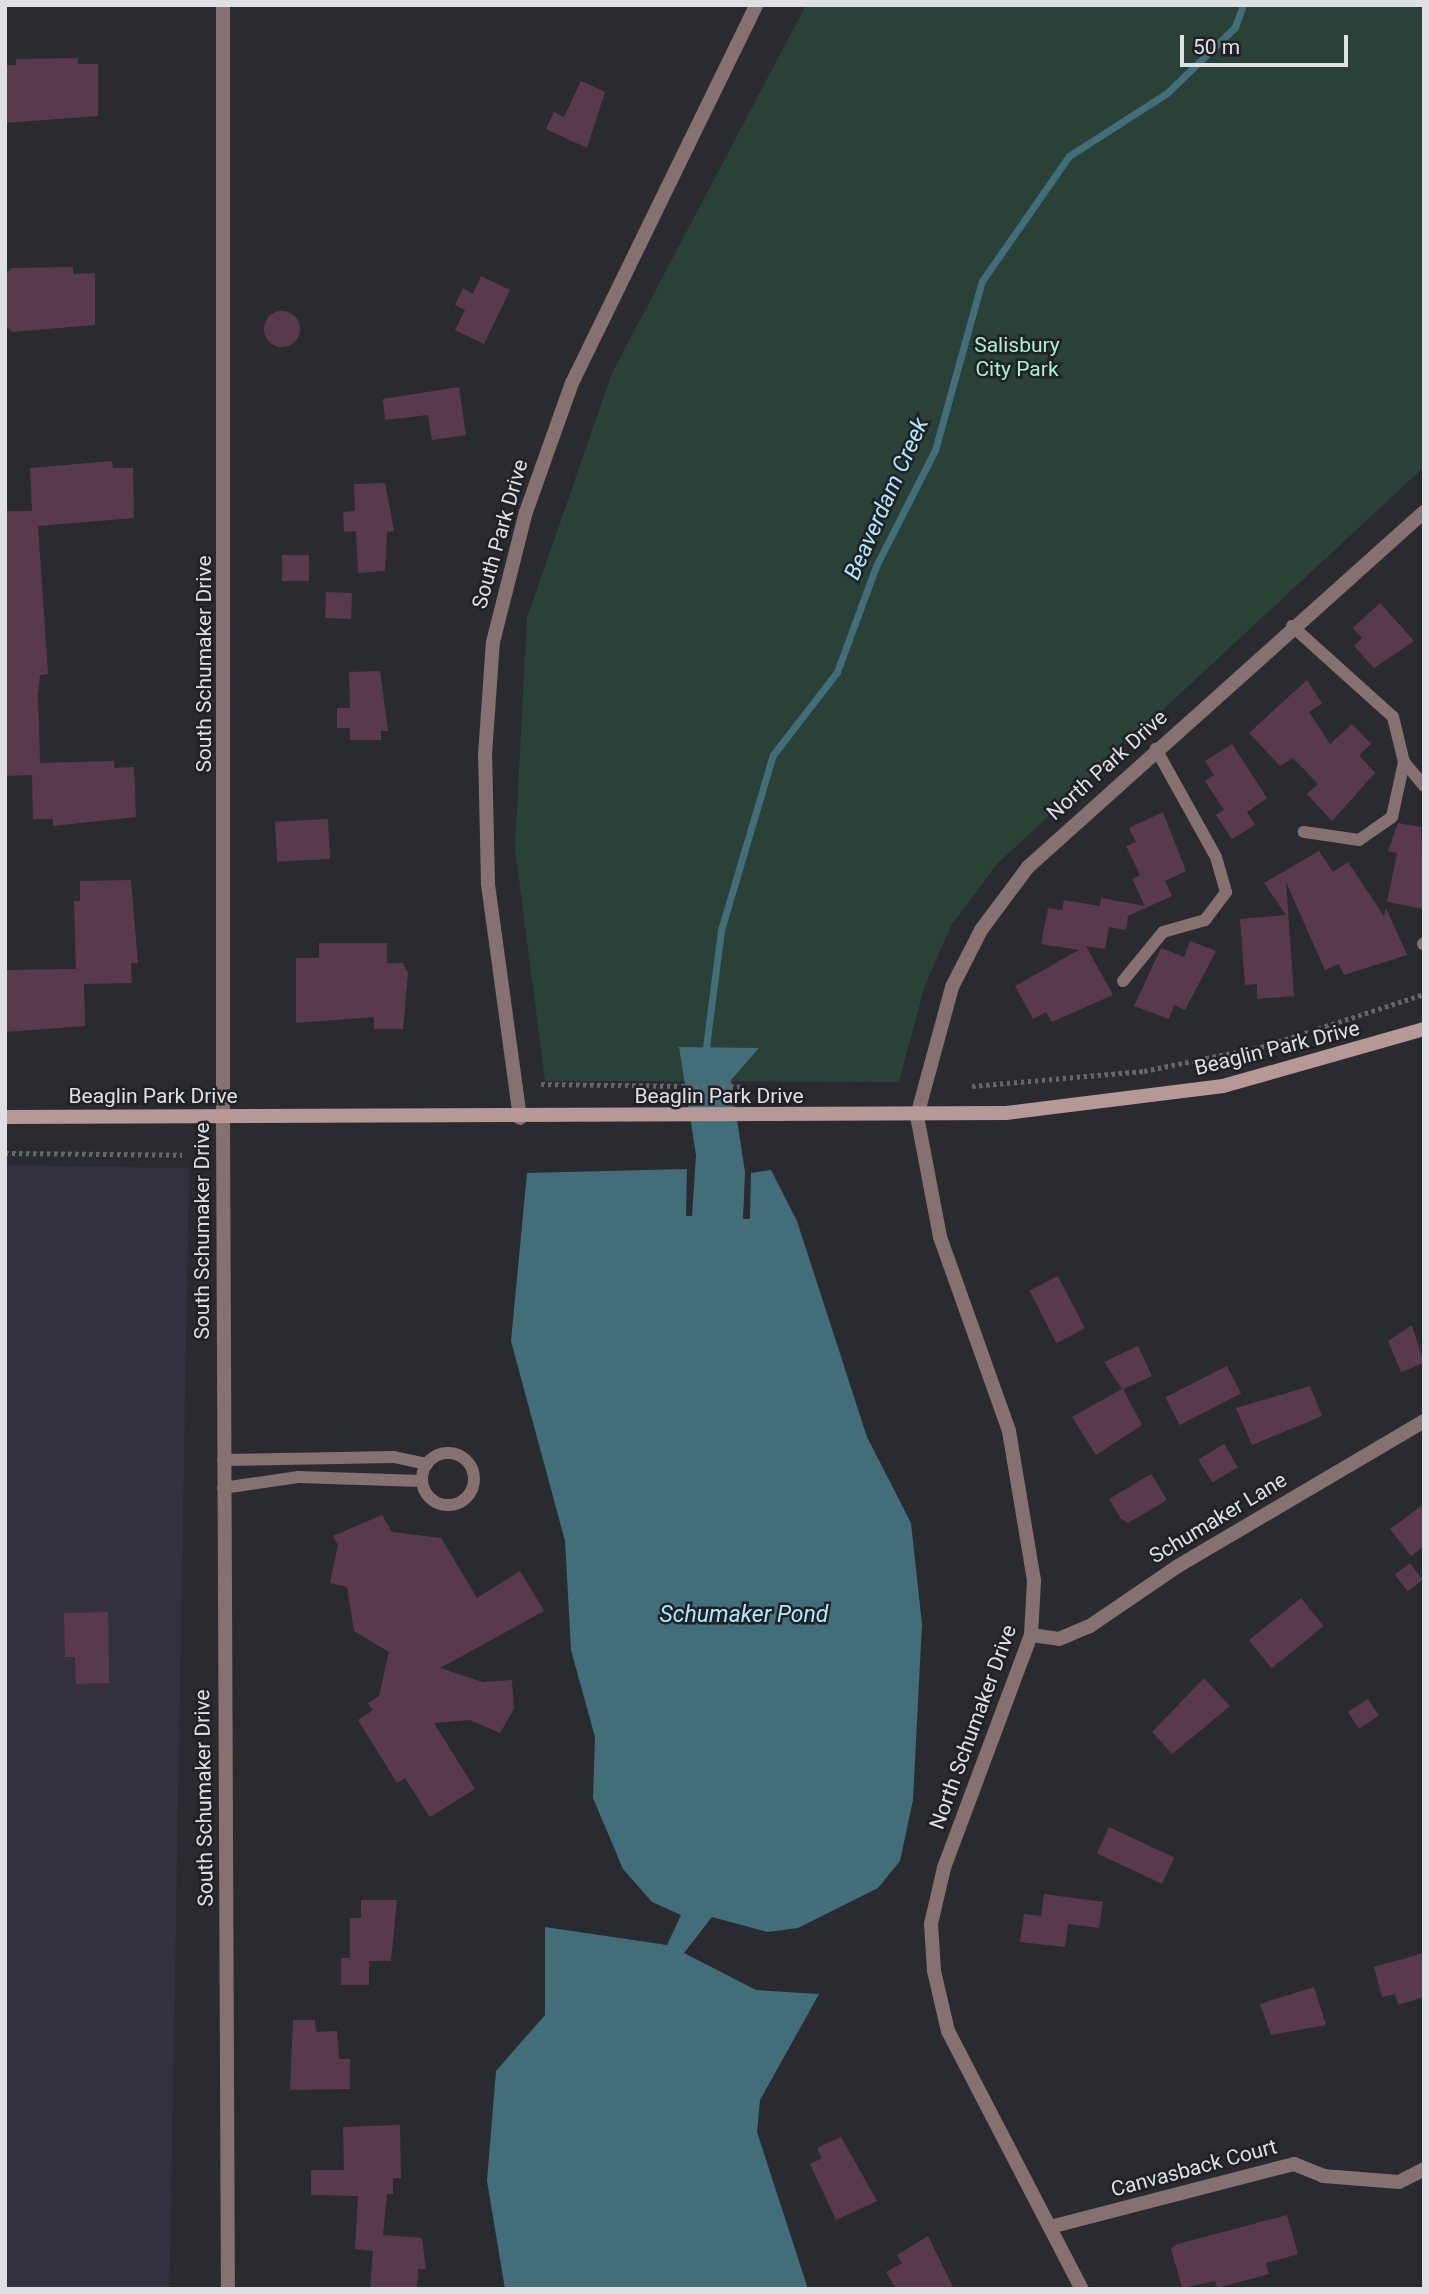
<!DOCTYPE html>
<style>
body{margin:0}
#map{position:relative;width:1429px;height:2294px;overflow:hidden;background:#2a2b30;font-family:Roboto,sans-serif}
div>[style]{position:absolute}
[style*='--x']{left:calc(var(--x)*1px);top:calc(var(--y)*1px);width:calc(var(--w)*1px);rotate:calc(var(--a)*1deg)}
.education>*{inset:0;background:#353040;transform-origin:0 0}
.green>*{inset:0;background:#294136}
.water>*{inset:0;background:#426e79}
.stream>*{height:7px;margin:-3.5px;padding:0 3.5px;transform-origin:3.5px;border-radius:3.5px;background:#426e79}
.building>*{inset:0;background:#593a4d;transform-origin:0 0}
.round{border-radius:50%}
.path>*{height:4.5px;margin-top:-2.25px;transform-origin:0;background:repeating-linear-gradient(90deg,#65666a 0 3.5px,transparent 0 7px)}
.service>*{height:12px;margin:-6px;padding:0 6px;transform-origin:6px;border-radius:6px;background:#847170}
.service>.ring{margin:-6px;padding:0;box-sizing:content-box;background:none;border:12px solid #847170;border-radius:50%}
.minor>*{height:14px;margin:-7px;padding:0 7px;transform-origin:7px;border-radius:7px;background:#847170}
.tertiary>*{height:14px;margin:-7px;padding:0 7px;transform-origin:7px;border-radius:7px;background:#847170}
.secondary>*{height:14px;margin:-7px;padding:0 7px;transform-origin:7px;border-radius:7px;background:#b69997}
span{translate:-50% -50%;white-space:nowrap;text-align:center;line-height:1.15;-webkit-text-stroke:5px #202126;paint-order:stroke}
.park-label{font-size:21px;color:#acf1d1}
.street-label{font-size:21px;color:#dfe0e3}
.water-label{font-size:23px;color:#adeafb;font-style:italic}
.frame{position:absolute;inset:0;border:7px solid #dfe0e3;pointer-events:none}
.scale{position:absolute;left:1180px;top:35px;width:168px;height:32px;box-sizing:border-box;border:4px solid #dfe0e3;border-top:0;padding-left:9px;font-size:21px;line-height:24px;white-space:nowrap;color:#dfe0e3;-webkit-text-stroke:5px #202126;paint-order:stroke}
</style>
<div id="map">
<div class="education">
<div style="left:5px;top:1165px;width:184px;height:1124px;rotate:1deg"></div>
</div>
<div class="green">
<div style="clip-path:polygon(806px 5px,1424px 5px,1424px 467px,997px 864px,951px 926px,924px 988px,899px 1082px,545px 1081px,515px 848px,527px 618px,612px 373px)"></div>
</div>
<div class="water">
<div style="clip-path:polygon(679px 1047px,759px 1048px,731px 1080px,745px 1172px,743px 1219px,750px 1219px,751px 1173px,771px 1170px,797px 1221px,867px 1437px,911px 1523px,922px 1624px,913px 1800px,900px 1861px,878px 1888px,798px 1928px,768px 1932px,712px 1917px,684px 1953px,756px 1990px,819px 1994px,760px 2100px,757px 2132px,808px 2289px,505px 2289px,487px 2181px,496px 2071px,545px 2015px,545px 1927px,667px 1945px,681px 1915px,652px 1902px,623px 1869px,593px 1798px,595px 1737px,571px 1650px,565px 1541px,511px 1341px,527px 1173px,687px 1169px,686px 1216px,692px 1216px,696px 1155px)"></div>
</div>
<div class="stream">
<div style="--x:706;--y:1047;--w:118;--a:-82.7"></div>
<div style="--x:721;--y:930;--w:183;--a:-73.5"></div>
<div style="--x:773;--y:755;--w:105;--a:-52.4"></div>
<div style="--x:837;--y:672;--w:113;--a:-69.8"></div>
<div style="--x:876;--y:566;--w:130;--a:-63"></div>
<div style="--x:935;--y:450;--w:175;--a:-74.5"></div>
<div style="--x:982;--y:281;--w:152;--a:-55.2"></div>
<div style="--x:1069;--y:156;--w:117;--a:-32.7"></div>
<div style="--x:1167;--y:93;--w:95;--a:-44.1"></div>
<div style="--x:1235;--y:27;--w:23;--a:-70"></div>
</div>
<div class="building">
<div style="clip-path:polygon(78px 58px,78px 64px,98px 64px,98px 116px,5px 123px,5px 65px,16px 65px,16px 59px)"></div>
<div style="clip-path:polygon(581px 81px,605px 92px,587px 148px,546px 129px,554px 112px,564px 117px)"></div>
<div style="clip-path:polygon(73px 267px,73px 274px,95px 273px,95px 325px,12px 332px,5px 325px,5px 274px,12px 268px)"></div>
<div style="clip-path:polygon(481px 276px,510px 290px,484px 344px,455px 330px,465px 310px,455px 305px,463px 288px,473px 294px)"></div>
<div class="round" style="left:264px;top:311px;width:36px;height:36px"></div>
<div style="clip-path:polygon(459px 387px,466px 435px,432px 440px,428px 415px,385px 420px,383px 399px)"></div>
<div style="clip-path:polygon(112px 461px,113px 468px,133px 468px,134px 518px,38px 526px,48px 674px,40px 675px,38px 695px,40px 763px,114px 761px,114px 768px,134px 767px,136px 817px,53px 826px,53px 819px,33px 819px,32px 775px,5px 776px,5px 511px,32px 511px,30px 468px)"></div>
<div style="clip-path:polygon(385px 483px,394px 531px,387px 532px,385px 571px,358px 573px,356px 531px,344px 532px,343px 512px,355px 511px,354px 484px)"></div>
<div style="left:282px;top:555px;width:27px;height:26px"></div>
<div style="left:326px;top:592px;width:26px;height:26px;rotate:2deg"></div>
<div style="clip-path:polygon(1380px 603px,1414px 641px,1374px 668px,1354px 646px,1362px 638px,1353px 628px)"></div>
<div style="clip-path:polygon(380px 671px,388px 731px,381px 731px,381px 740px,350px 740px,350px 728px,337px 728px,337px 708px,350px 708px,349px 672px)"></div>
<div style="clip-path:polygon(1307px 680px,1322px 703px,1309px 712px,1330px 744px,1352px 724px,1371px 744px,1359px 755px,1375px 773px,1332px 821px,1307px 794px,1318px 784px,1293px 758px,1280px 766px,1249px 733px)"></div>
<div style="clip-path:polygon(1232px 744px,1267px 798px,1247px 812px,1255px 825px,1232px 839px,1216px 815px,1224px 810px,1205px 781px,1214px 775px,1205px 761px)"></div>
<div style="clip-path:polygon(1163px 812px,1186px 871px,1165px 881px,1172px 896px,1128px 916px,1126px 930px,1109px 927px,1105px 949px,1086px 946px,1113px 995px,1052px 1022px,1046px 1012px,1033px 1019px,1015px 986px,1079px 950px,1041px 944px,1048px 908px,1062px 910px,1064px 900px,1100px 906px,1101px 898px,1145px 906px,1132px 879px,1140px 875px,1126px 846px,1136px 842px,1129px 828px)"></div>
<div style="left:328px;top:819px;width:40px;height:53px;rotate:87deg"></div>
<div style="clip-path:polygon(1398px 823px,1421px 827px,1424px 909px,1387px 902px,1397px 853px,1388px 851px)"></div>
<div style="clip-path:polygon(1319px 851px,1333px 872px,1348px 862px,1384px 916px,1386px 908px,1407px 955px,1344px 975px,1339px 964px,1325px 970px,1286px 882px,1294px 996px,1257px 999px,1257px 984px,1245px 985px,1240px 919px,1286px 915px,1264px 883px)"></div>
<div style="clip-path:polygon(131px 880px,138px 963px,131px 963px,132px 983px,84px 984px,85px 1026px,5px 1032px,5px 970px,76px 969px,74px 901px,80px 901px,80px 881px)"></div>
<div style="clip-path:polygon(1190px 941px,1216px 951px,1185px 1010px,1174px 1005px,1169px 1019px,1134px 1006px,1161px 948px,1184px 957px)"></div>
<div style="clip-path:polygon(319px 943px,387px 943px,387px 963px,403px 963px,408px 973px,403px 1029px,374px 1029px,374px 1017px,296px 1023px,296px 958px,319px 958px)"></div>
<div style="left:1058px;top:1276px;width:59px;height:32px;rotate:63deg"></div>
<div style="clip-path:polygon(1412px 1325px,1424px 1363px,1401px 1372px,1388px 1341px)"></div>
<div style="clip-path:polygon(1138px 1346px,1152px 1376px,1123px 1389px,1142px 1425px,1096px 1455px,1072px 1417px,1122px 1389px,1104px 1362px)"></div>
<div style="left:1227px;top:1366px;width:31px;height:69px;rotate:63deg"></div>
<div style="clip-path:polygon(1310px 1386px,1322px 1416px,1252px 1445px,1236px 1408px)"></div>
<div style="left:1224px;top:1444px;width:27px;height:30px;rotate:59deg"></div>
<div style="clip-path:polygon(1151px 1474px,1167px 1500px,1128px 1523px,1121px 1519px,1109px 1499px)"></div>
<div style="clip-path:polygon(1424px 1504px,1424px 1546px,1411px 1556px,1390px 1529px)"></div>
<div style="clip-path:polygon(382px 1515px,392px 1532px,441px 1538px,477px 1598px,520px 1571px,544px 1611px,440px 1668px,483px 1682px,512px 1680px,514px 1709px,500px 1733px,470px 1720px,434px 1723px,475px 1789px,430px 1817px,405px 1778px,397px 1783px,358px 1720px,373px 1710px,368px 1703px,379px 1696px,389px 1652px,354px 1631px,347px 1587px,330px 1583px,338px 1545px,333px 1536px)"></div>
<div style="left:1410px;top:1563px;width:21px;height:19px;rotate:53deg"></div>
<div style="left:1301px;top:1598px;width:36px;height:67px;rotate:51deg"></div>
<div style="clip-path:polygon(108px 1612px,109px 1683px,76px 1684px,75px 1657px,65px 1657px,64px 1613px)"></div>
<div style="clip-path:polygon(1204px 1678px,1230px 1706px,1172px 1754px,1152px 1732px)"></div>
<div style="left:1368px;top:1699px;width:20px;height:24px;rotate:57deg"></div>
<div style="left:1109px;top:1827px;width:72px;height:29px;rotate:25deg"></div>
<div style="clip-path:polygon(1044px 1894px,1103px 1902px,1099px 1928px,1068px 1924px,1065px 1947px,1020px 1942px,1024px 1914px,1041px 1916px)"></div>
<div style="clip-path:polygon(361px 1900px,397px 1900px,391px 1961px,369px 1961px,369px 1985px,341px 1985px,341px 1958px,350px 1958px,350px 1918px,361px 1918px)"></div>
<div style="clip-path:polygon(1424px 1953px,1424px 1997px,1398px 2005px,1395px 1994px,1382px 1997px,1374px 1967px)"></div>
<div style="clip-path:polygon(1314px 1987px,1326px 2025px,1271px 2035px,1260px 2004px)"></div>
<div style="clip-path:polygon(293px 2020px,315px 2020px,316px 2032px,337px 2031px,339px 2059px,350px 2059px,350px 2089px,290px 2090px)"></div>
<div style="clip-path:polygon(400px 2125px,401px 2178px,393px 2178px,393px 2194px,387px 2194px,383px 2235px,422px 2238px,426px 2269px,418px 2269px,417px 2289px,370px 2289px,373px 2251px,355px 2249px,358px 2196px,311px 2195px,311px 2170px,344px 2170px,343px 2127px)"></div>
<div style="clip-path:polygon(841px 2137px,877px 2201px,836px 2220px,810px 2164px,822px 2158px,817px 2148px)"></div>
<div style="clip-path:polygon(1287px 2215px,1298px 2254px,1266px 2263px,1269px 2274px,1217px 2288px,1215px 2281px,1182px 2288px,1171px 2248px,1178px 2244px)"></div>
<div style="clip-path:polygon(928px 2236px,954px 2289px,896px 2289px,886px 2272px,902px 2263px,897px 2255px)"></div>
</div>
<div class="path">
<div style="--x:541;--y:1084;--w:203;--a:0.8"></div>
<div style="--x:972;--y:1086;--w:173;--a:-5"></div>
<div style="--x:1144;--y:1071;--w:124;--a:-11.7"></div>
<div style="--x:1265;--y:1046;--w:167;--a:-18.1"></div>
<div style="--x:5;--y:1153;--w:177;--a:0.6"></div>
</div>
<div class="service">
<div style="--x:1292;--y:626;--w:136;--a:42"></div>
<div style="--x:1393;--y:717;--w:46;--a:76.3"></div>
<div style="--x:1404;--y:762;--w:56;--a:102.3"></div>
<div style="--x:1392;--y:817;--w:40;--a:145.1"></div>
<div style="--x:1359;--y:840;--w:56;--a:-171.7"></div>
<div style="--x:1404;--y:762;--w:31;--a:50"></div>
<div style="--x:1423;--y:944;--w:1;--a:-45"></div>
<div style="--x:1123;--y:981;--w:63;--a:-50.8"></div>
<div style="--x:1163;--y:932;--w:44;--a:-15.9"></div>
<div style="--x:1205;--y:920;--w:35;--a:-53"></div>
<div style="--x:1226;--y:892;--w:36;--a:-106"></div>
<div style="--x:1216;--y:857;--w:124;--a:-119.1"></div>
<div class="ring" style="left:422px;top:1453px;width:40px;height:40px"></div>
<div style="--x:223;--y:1460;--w:171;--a:-1"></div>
<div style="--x:394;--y:1457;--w:34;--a:12"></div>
<div style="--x:223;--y:1488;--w:76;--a:-8.3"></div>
<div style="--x:298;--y:1477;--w:124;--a:1.8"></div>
</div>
<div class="minor">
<div style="--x:917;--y:1116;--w:134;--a:-74.8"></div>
<div style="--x:952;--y:987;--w:64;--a:-63"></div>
<div style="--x:981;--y:930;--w:79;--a:-53.3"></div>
<div style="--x:1028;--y:867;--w:532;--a:-41.88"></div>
<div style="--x:223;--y:1117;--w:1172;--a:89.76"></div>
<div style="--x:520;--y:1118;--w:237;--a:-97.8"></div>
<div style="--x:488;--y:883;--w:128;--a:-91.3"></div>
<div style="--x:485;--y:755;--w:113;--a:-86"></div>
<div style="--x:493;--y:642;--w:134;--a:-75.8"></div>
<div style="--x:526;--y:512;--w:137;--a:-70.4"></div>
<div style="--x:572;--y:383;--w:420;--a:-64"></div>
<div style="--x:1031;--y:1635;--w:28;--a:8"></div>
<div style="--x:1059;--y:1639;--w:34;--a:-23"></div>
<div style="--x:1090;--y:1626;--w:107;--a:-34.3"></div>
<div style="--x:1178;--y:1566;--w:286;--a:-30.5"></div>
<div style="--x:1054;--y:2226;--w:248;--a:-14.5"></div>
<div style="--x:1294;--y:2164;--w:31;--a:22"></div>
<div style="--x:1323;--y:2176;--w:76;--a:4.5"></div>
<div style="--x:1399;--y:2182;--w:28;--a:-27"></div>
</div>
<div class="tertiary">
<div style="--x:223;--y:5;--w:1112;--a:90"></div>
<div style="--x:917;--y:1116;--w:123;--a:79.2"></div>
<div style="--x:940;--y:1237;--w:206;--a:70.4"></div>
<div style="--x:1009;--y:1431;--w:152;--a:80.5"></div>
<div style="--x:1034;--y:1581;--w:54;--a:93.2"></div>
<div style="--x:1031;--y:1635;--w:249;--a:110.5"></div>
<div style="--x:944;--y:1868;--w:57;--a:103.1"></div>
<div style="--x:931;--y:1924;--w:47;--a:86.3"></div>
<div style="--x:934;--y:1971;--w:62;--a:76.9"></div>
<div style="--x:948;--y:2031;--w:291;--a:62.6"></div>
</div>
<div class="secondary">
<div style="--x:5;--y:1117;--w:1001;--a:-0.23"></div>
<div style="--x:1006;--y:1113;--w:219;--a:-7.1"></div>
<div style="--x:1223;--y:1086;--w:209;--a:-15.8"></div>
</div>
<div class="park-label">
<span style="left:1017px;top:357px">Salisbury<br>City Park</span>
</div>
<div class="street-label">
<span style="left:500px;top:534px;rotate:-74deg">South Park Drive</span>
<span style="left:204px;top:664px;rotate:-90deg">South Schumaker Drive</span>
<span style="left:1107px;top:765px;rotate:-42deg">North Park Drive</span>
<span style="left:1277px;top:1048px;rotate:-14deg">Beaglin Park Drive</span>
<span style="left:153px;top:1096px">Beaglin Park Drive</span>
<span style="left:719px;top:1096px">Beaglin Park Drive</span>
<span style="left:202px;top:1231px;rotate:-90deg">South Schumaker Drive</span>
<span style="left:1218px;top:1518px;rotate:-31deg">Schumaker Lane</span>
<span style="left:973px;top:1727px;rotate:-70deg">North Schumaker Drive</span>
<span style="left:204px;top:1798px;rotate:-91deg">South Schumaker Drive</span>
<span style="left:1194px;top:2168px;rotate:-15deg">Canvasback Court</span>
</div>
<div class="water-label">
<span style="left:887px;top:499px;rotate:-66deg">Beaverdam Creek</span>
<span style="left:744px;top:1615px">Schumaker Pond</span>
</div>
<div class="frame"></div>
<div class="scale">50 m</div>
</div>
